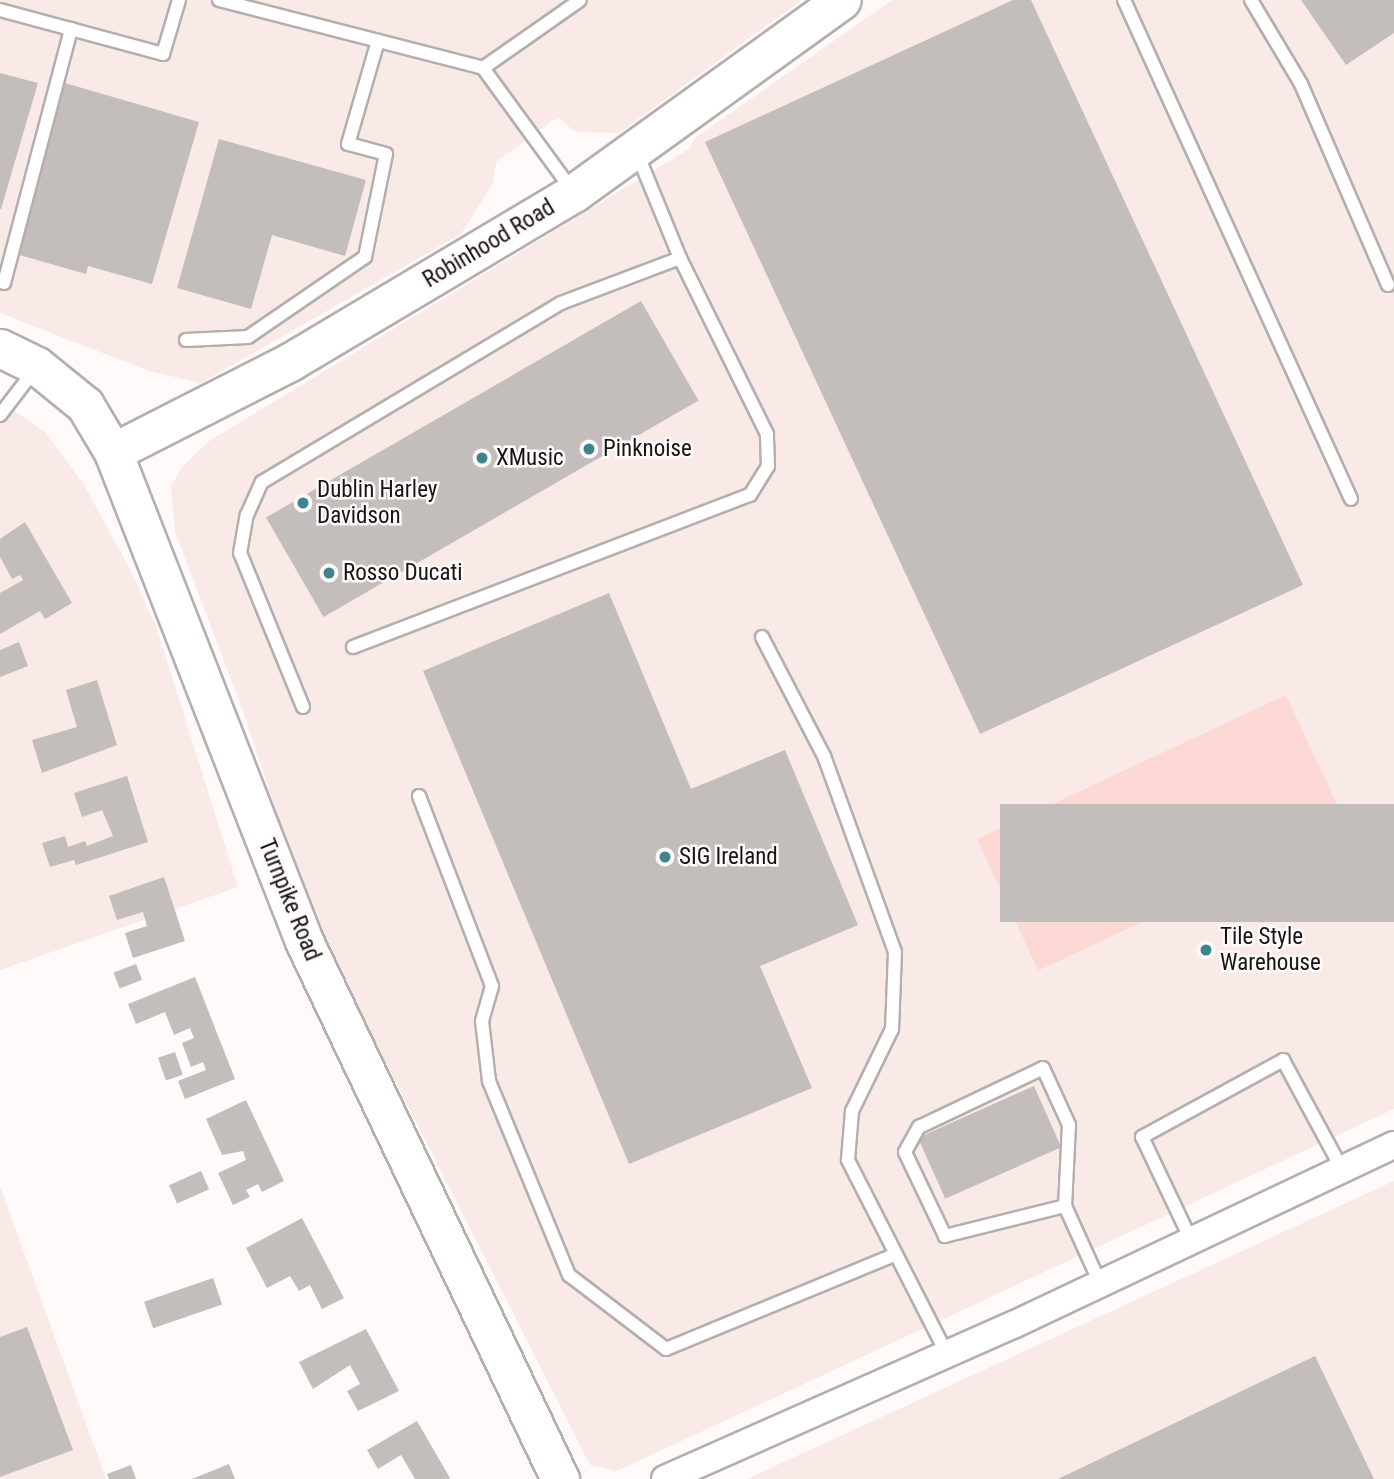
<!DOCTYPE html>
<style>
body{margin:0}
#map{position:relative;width:1394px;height:1479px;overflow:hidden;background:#fff9f9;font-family:"Roboto Condensed",sans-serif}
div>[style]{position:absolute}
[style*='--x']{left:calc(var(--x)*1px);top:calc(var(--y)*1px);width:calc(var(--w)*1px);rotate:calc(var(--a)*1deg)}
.built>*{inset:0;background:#f9eae8}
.green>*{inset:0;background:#fdd9d5;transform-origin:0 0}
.building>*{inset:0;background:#c3bdbc;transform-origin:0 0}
.roads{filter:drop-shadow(2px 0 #b4aead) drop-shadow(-2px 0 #b4aead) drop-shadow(0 2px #b4aead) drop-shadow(0 -2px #b4aead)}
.lane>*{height:12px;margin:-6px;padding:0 6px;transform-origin:6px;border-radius:6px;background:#fff}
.street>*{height:26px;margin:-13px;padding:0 13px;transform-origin:13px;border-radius:13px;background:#fff}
.secondary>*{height:37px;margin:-18.5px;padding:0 18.5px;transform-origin:18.5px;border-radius:18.5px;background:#fff}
.dots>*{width:19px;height:19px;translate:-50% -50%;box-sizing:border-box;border:4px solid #fff9f9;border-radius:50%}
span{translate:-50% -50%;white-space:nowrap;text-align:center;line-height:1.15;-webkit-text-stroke:5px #fff9f9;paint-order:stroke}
.street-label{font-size:23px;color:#161414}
.poi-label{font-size:23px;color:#161414}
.left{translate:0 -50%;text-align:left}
</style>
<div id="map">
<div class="built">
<div style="clip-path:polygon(0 0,802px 0,619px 133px,575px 132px,558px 117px,496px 162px,493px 183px,461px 234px,201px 383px,149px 371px,0 313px)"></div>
<div style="clip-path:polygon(892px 0,1394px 0,1394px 1109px,617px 1471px,590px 1465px,306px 905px,246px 719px,175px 532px,171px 487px,181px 468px,209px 441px,689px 149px,695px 138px)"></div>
<div style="clip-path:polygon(0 401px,45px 432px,84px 485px,131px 571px,157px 629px,238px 887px,0 970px)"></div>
<div style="clip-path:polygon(1394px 1181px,1394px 1479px,747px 1479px)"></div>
<div style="clip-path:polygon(0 1186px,106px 1479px,0 1479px)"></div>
</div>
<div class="green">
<div style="left:1286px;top:695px;width:145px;height:341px;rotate:65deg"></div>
</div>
<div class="building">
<div style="clip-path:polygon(1013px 0,1031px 0,1303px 585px,980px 734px,705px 142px)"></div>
<div style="clip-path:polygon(1301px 0,1394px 0,1394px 33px,1346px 65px)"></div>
<div style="clip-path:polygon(0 73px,38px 83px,1px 209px,0 209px)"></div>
<div style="clip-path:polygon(65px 83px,199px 122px,152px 284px,88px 266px,86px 274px,16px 254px)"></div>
<div style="clip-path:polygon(219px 139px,366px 180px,345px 256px,272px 235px,251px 309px,177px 288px)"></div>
<div style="left:641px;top:301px;width:115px;height:433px;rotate:60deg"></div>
<div style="clip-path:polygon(25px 522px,72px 603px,45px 619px,40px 611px,0 634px,0 593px,23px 580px,20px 575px,12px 579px,0 557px,0 539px)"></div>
<div style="clip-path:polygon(609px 593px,691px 789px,785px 750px,858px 925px,760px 966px,812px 1088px,629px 1164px,423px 671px)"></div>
<div style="clip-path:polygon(19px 642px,28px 666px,0 677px,0 650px)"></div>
<div style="clip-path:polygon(97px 680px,117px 745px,42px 773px,32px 740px,77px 727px,66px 690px)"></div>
<div style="clip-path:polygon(127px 776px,148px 842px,76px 865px,74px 860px,50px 867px,42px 843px,65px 836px,68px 847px,85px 841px,87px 846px,113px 836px,102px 810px,82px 817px,74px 793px)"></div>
<div style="left:1394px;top:804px;width:118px;height:394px;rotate:90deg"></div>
<div style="clip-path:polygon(164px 877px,185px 941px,133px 958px,125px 933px,147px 926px,143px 912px,117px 920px,109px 896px)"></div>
<div style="left:136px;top:964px;width:17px;height:24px;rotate:69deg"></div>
<div style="clip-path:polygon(195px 977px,235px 1079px,185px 1099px,178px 1081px,206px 1070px,203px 1062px,191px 1067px,182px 1043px,194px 1038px,190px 1028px,174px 1035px,165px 1012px,136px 1024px,128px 1004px)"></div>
<div style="left:175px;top:1052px;width:24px;height:18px;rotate:71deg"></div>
<div style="left:1034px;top:1086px;width:67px;height:127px;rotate:66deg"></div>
<div style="clip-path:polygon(246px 1100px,284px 1181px,262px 1192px,258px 1184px,246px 1190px,250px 1197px,233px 1205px,218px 1173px,246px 1160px,243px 1151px,222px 1155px,206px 1119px)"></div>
<div style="left:201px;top:1171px;width:20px;height:35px;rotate:66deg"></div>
<div style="clip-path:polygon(302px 1218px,344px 1298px,322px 1309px,310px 1285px,299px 1291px,290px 1276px,267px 1288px,246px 1248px)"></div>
<div style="left:213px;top:1278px;width:28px;height:73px;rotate:71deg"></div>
<div style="clip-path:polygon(27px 1327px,73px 1450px,0 1477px,0 1337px)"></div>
<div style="clip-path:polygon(366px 1329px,399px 1391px,358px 1411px,347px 1391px,360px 1384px,350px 1365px,313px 1389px,299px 1362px)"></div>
<div style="clip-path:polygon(1315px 1356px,1374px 1479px,1058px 1479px)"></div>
<div style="clip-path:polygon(417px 1421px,450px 1478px,448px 1479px,415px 1479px,401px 1455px,378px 1469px,367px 1450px)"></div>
<div style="clip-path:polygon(229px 1464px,235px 1479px,192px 1479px)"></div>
<div style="clip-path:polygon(131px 1465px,136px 1479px,109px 1479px,107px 1474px)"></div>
</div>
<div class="roads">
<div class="lane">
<div style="--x:219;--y:0;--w:273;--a:14.4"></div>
<div style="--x:483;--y:68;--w:151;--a:53.9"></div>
<div style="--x:1124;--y:0;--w:548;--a:65.54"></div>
<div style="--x:1251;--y:0;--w:98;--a:59.2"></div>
<div style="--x:1301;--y:84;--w:219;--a:66.6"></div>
<div style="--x:0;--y:10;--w:169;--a:15.1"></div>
<div style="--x:163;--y:54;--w:56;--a:-73.5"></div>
<div style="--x:483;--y:68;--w:118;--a:-35"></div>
<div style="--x:4;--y:283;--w:263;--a:-75.2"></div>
<div style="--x:186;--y:340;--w:62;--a:-2.8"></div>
<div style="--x:248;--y:337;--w:142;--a:-34.4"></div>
<div style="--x:365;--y:257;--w:105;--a:-78.5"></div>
<div style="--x:386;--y:154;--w:39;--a:-165"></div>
<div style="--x:348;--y:144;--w:107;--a:-73.8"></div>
<div style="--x:0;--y:415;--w:59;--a:-52.5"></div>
<div style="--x:762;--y:637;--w:134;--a:62.5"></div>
<div style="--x:824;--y:756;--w:208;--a:70.1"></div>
<div style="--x:895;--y:952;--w:77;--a:92.2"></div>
<div style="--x:892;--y:1029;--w:91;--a:116"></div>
<div style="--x:852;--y:1111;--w:49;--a:94.7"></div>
<div style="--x:848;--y:1160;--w:218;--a:63"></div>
<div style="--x:353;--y:647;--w:425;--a:-21"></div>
<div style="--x:750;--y:495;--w:34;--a:-58"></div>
<div style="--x:768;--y:466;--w:32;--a:-92"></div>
<div style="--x:767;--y:434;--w:196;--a:-116.3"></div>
<div style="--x:680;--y:258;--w:113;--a:-112.3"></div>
<div style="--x:303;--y:707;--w:166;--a:-112.2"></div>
<div style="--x:240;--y:553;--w:39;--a:-80"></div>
<div style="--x:247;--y:515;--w:36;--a:-66"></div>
<div style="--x:262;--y:482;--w:348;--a:-30.9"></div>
<div style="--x:561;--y:303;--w:127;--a:-20.7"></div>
<div style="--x:419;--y:796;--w:204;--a:69"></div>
<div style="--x:492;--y:986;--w:36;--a:106"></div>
<div style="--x:482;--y:1021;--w:60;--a:83.3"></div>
<div style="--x:489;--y:1081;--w:210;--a:67.6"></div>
<div style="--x:569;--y:1275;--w:122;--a:37.3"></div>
<div style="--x:666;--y:1349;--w:247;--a:-22.4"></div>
<div style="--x:1065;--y:1206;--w:124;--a:166"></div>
<div style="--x:945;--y:1236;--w:93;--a:-115.5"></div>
<div style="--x:905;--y:1152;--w:29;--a:-61"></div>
<div style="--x:919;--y:1127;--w:137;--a:-25.4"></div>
<div style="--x:1043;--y:1068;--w:63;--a:65.5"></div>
<div style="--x:1069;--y:1125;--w:81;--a:92.8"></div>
<div style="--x:1065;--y:1206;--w:85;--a:65.6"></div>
<div style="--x:1191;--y:1240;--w:114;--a:-115.4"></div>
<div style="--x:1142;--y:1137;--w:161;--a:-28.6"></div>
<div style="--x:1283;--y:1060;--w:124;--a:61.6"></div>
</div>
<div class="street">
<div style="--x:665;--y:1479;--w:381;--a:-23.9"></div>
<div style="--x:1013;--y:1325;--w:421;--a:-25.3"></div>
</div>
<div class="secondary">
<div style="--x:0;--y:348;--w:41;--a:25.9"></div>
<div style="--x:37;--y:366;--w:62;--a:39.1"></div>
<div style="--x:85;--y:405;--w:55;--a:59.2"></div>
<div style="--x:113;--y:452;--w:525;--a:68.66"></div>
<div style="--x:304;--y:941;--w:596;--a:64.55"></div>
<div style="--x:113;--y:452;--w:199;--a:-27"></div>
<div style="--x:290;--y:362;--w:330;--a:-30.8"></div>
<div style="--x:574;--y:193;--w:330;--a:-35.8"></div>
</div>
</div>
<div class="dots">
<div style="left:589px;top:449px;background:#3d858b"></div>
<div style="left:482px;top:458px;background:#3d858b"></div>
<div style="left:303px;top:503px;background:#3d858b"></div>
<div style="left:329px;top:573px;background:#3d858b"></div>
<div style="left:665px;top:857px;background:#3d858b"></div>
<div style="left:1206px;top:950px;background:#3d858b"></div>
</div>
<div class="street-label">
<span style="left:489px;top:244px;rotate:-31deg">Robinhood Road</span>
<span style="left:289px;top:900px;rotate:68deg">Turnpike Road</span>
</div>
<div class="poi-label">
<span class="left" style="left:603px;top:449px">Pinknoise</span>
<span class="left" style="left:496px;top:458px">XMusic</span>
<span class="left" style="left:317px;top:503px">Dublin Harley<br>Davidson</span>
<span class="left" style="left:343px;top:573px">Rosso Ducati</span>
<span class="left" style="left:679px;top:857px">SIG Ireland</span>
<span class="left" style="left:1220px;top:950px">Tile Style<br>Warehouse</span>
</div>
</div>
